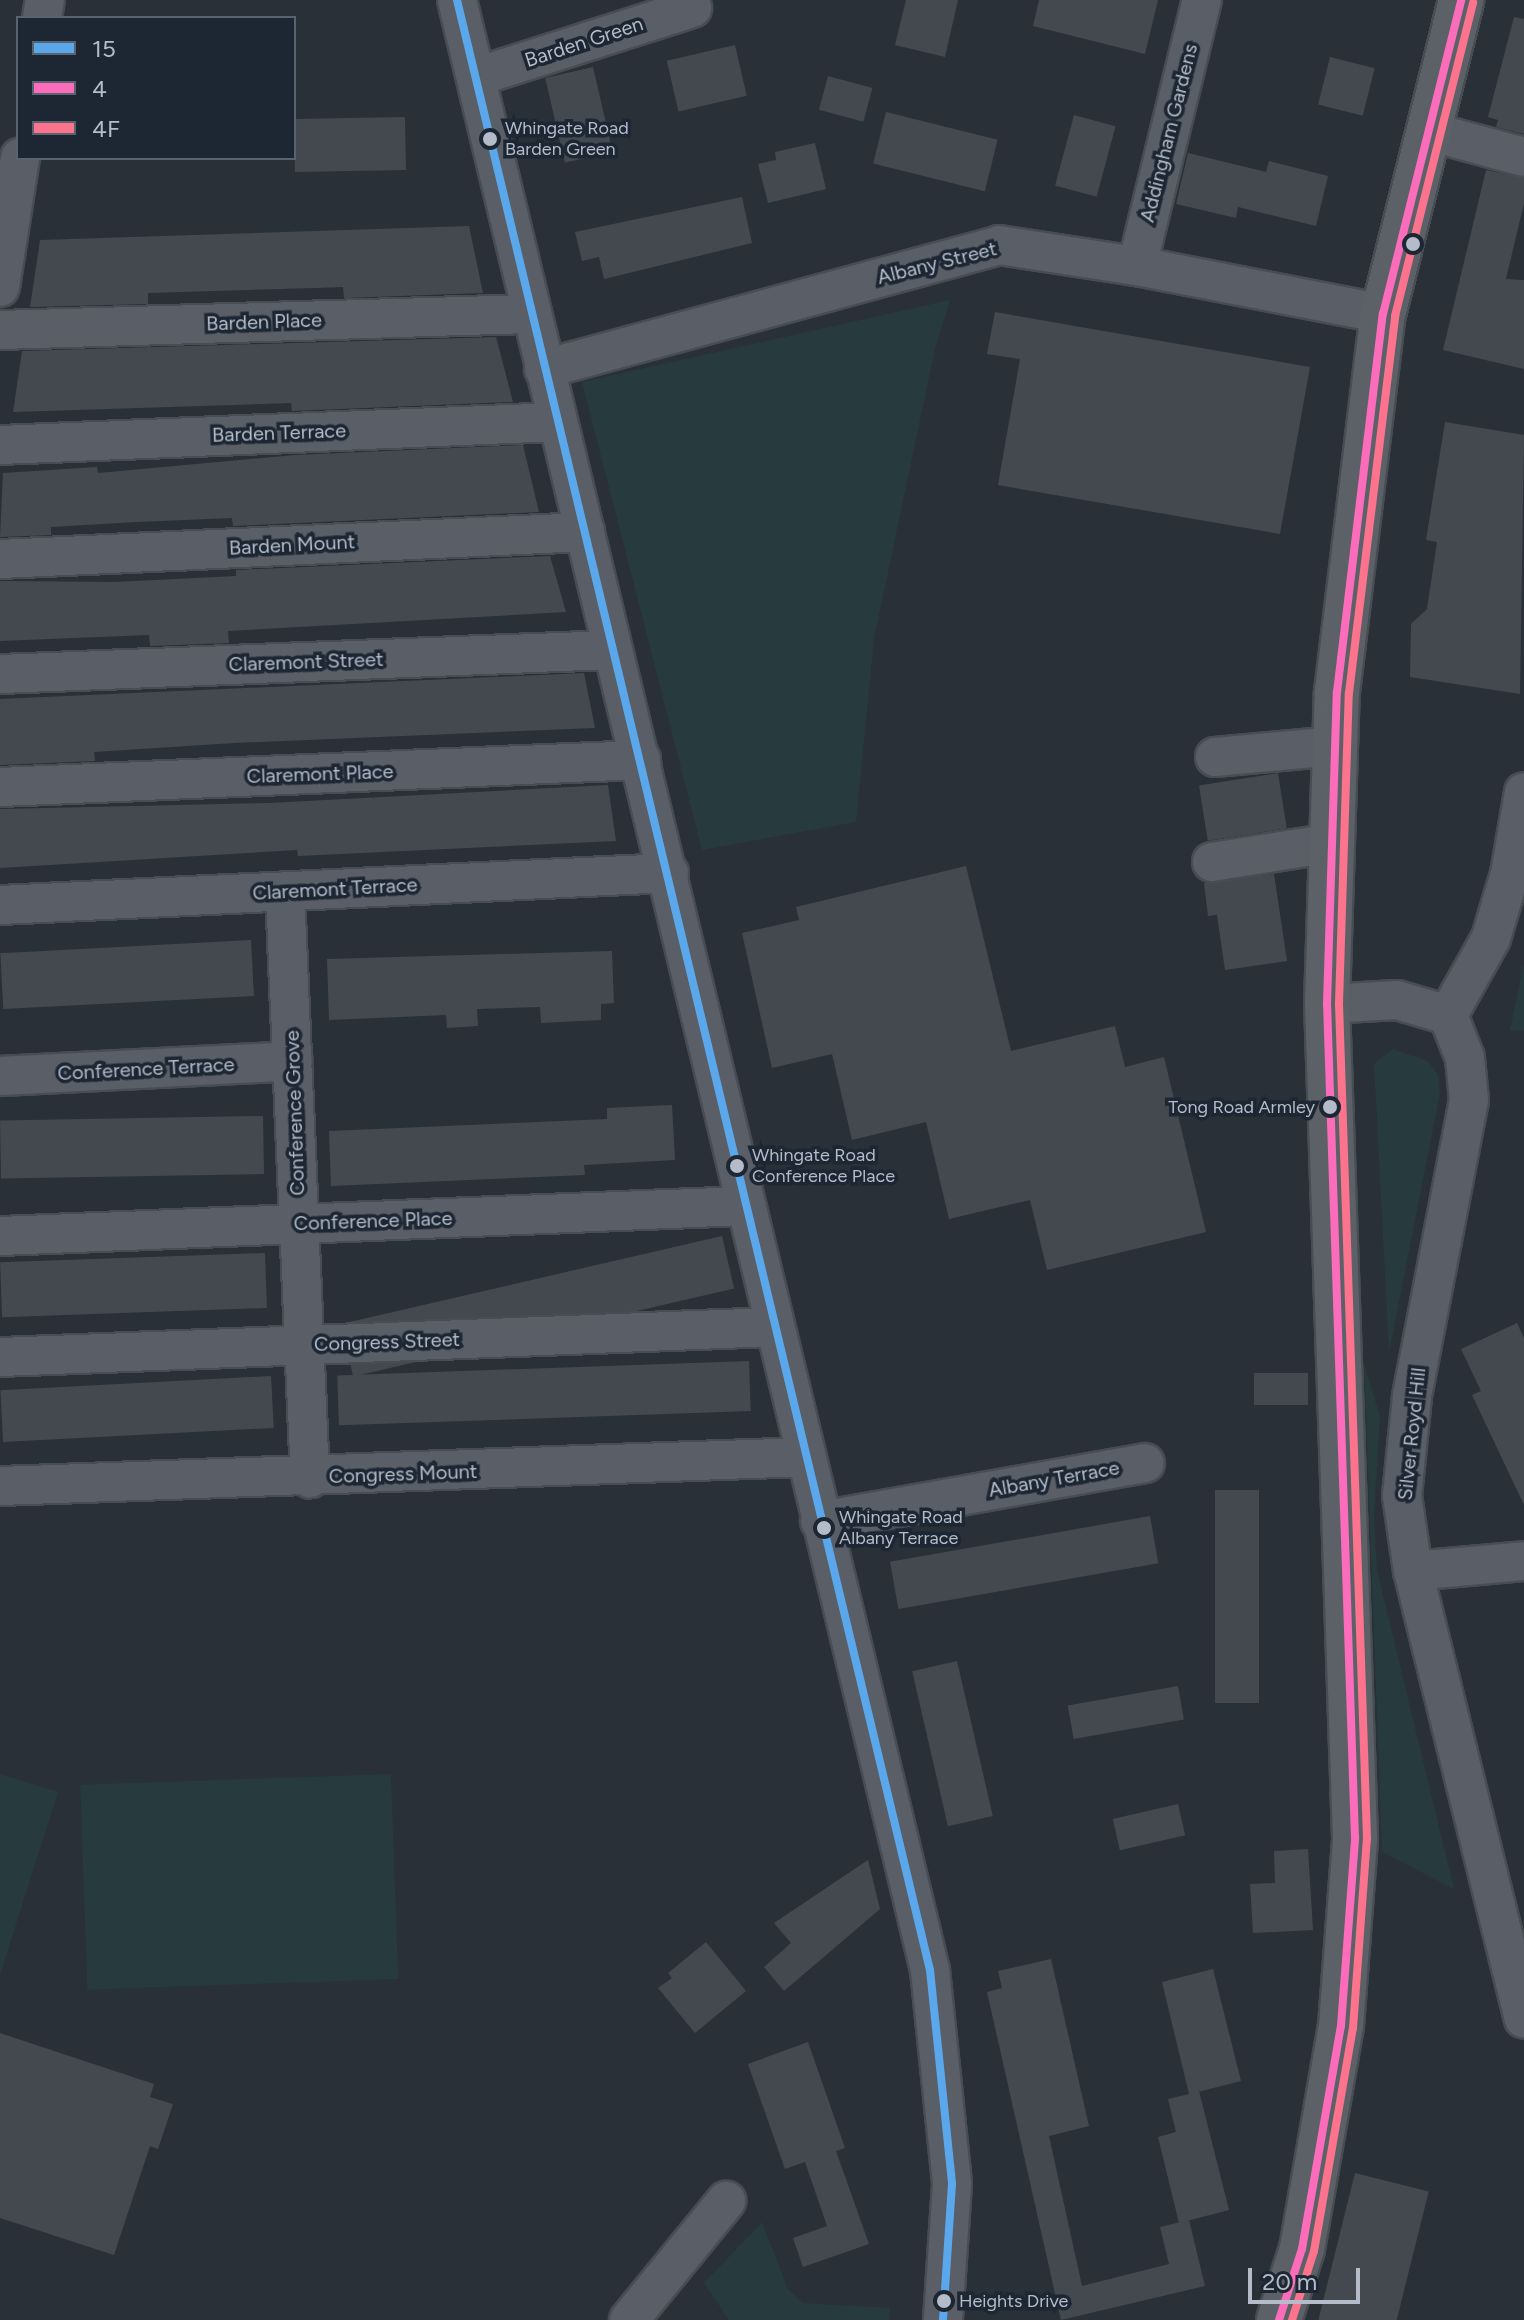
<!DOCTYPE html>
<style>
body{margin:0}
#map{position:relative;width:1524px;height:2320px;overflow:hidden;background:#2a3038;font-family:Figtree,sans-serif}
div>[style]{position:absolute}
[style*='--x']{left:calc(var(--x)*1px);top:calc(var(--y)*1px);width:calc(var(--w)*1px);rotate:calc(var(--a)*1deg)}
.green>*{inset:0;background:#273a3e;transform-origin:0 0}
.building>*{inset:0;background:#444950;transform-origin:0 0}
.roads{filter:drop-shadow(2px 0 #484c53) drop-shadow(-2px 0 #484c53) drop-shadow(0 2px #484c53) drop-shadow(0 -2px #484c53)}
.minor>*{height:38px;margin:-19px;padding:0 19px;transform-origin:19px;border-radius:19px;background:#5a5e66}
.major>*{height:44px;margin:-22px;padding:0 22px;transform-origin:22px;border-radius:22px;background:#5c6168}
.bus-1>*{height:8px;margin:-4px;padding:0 4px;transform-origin:4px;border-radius:4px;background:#5aa8eb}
.bus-2>*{height:8px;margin:-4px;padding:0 4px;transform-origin:4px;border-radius:4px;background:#fb6dba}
.bus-3>*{height:8px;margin:-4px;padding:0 4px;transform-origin:4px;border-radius:4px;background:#fc738d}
.dots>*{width:22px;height:22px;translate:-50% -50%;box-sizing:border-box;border:4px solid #1d2633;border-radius:50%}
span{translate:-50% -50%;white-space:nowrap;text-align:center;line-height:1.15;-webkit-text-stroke:7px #1d2633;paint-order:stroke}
.bus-label{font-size:18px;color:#b4bcc9}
.left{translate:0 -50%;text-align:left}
.right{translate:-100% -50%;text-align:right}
.street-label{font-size:20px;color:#b4bcc9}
.legend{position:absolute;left:16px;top:16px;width:280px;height:144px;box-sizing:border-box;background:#1d2633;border:2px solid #59626f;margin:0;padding:10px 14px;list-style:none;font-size:24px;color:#b4bcc9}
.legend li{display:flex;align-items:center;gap:16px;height:40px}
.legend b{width:40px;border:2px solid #59626f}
.scale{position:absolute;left:1248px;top:2268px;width:112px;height:36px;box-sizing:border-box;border:4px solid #b4bcc9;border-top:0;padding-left:10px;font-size:24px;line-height:28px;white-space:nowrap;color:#b4bcc9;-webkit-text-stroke:6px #1d2633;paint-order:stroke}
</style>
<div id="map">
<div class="green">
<div style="clip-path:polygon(950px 300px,935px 349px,874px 639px,856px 822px,702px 850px,582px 382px)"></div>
<div style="clip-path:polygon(1524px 963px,1524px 1030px,1510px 1030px)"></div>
<div style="clip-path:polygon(1392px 1049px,1428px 1061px,1438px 1075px,1440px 1093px,1389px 1353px,1374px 1064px)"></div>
<div style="clip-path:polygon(1364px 1364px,1380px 1416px,1374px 1515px,1377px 1570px,1454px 1889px,1382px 1852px)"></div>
<div style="clip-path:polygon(0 1774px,58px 1792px,0 1975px)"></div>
<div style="left:391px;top:1774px;width:205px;height:311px;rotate:88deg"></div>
<div style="clip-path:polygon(762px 2222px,788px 2289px,803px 2303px,890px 2308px,889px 2320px,729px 2320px,704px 2283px)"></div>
</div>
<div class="building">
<div style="clip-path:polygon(906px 0,958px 0,945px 57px,895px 45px)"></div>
<div style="clip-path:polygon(1039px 0,1158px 0,1145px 54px,1033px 26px)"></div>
<div style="clip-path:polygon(1514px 17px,1524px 19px,1524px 134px,1496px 127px,1498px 120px,1488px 117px)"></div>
<div style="left:735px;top:45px;width:52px;height:70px;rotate:77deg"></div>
<div style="left:1330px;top:57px;width:46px;height:49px;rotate:14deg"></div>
<div style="left:593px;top:67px;width:87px;height:49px;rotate:77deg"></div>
<div style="left:828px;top:76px;width:46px;height:35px;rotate:15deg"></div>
<div style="left:886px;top:112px;width:115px;height:53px;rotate:14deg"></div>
<div style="left:1074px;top:115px;width:43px;height:73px;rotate:15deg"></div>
<div style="left:405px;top:117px;width:53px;height:111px;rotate:89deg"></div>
<div style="clip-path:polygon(815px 143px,826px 189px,768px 203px,758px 164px,776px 160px,775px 152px)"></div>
<div style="clip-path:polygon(1188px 153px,1266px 172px,1269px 161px,1328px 176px,1316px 226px,1238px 207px,1236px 218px,1176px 204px)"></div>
<div style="clip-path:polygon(1486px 170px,1524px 178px,1524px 203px,1506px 279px,1524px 280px,1524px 369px,1443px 350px)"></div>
<div style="clip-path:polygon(742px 197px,752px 243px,604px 279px,599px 257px,582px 261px,575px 232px)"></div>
<div style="clip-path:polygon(469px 226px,483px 293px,344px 298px,343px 287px,315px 288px,148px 293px,148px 304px,30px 307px,40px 240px)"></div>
<div style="clip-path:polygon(995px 312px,1310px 367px,1280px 534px,998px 485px,1020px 359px,987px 354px)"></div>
<div style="clip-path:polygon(496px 337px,513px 402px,292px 411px,291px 403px,13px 412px,22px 351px)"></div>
<div style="clip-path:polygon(1445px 422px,1524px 435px,1520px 694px,1410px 677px,1411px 624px,1427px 609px,1437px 542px,1426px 540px)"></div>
<div style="clip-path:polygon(523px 445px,539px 512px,233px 526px,232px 518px,136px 522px,51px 527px,51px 535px,0 537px,3px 473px,97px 467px,98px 473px,295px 455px)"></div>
<div style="clip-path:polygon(550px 556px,566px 612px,228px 631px,229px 643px,150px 646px,149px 635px,0 641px,0 581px,115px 582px,236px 576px,236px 570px)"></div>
<div style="clip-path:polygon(584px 673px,595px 728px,234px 743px,94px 752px,95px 761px,0 765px,0 699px)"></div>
<div style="left:1278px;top:773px;width:56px;height:80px;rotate:81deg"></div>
<div style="clip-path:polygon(608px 785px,616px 841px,298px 856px,297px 850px,0 868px,0 809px,269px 803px)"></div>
<div style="clip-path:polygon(966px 866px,1011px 1051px,1115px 1026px,1125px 1067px,1164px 1057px,1206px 1232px,1047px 1270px,1030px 1200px,949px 1219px,926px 1122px,852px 1140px,832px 1054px,772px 1068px,742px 933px,799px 920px,796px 907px)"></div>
<div style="clip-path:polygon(1274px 874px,1287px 961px,1225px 970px,1217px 915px,1208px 916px,1204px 883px)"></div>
<div style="left:251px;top:940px;width:56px;height:251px;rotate:87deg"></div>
<div style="clip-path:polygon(612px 951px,614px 1003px,601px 1004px,601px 1020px,541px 1023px,540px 1007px,477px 1009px,478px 1026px,447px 1028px,446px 1015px,329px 1020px,327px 959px)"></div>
<div style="clip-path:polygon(672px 1105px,675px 1160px,584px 1165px,585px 1175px,331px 1186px,329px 1131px,607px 1119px,607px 1108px)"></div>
<div style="left:263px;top:1116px;width:58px;height:263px;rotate:89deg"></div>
<div style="left:722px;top:1236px;width:54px;height:391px;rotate:77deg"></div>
<div style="left:265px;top:1253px;width:55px;height:265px;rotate:88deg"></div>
<div style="clip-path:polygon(1517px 1323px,1524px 1338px,1524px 1505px,1472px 1395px,1481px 1391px,1461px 1349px)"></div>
<div style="left:749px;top:1361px;width:50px;height:412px;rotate:88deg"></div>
<div style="left:1308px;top:1373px;width:32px;height:54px;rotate:90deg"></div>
<div style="left:271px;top:1376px;width:52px;height:271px;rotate:87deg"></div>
<div style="left:1215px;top:1490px;width:44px;height:213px"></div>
<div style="left:1150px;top:1516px;width:48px;height:264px;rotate:80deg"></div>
<div style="left:957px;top:1661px;width:159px;height:46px;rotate:77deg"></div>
<div style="left:1178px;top:1686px;width:34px;height:112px;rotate:80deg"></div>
<div style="left:1178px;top:1804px;width:32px;height:67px;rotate:77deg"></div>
<div style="clip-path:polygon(1308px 1849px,1313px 1930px,1253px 1933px,1250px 1884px,1275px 1883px,1274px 1851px)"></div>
<div style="clip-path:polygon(868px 1860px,880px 1909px,784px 1991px,764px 1967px,791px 1943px,774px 1923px)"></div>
<div style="clip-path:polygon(706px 1942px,746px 1991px,695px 2033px,658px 1988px,672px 1978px,668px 1973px)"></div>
<div style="clip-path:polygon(1051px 1959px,1089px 2126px,1049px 2136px,1082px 2286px,1169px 2264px,1160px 2227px,1189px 2220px,1205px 2286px,1061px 2320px,987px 1992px,1002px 1988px,998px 1971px)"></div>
<div style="clip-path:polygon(1213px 1969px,1241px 2081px,1194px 2093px,1199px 2091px,1229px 2210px,1179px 2223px,1158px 2137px,1176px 2132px,1168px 2099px,1189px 2094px,1162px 1982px)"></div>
<div style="clip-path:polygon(0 2033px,154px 2084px,150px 2097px,173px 2104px,158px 2149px,150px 2146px,114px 2255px,0 2218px)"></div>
<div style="clip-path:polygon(808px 2042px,845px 2148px,836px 2151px,869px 2244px,803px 2267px,793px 2238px,827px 2226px,805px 2162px,785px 2169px,748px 2064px)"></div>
<div style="left:1355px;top:2173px;width:76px;height:151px;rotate:14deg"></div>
</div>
<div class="roads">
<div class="minor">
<div style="--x:457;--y:0;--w:2026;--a:76.5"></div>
<div style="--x:930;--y:1970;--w:215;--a:84.1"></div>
<div style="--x:952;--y:2184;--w:136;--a:93.8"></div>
<div style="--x:42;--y:18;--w:18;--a:-81"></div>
<div style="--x:476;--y:77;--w:227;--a:-17.7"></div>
<div style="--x:1428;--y:131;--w:99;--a:15.2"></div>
<div style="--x:1137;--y:266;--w:274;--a:-76.3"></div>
<div style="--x:0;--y:287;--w:131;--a:-81.2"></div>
<div style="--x:0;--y:330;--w:529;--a:-1.73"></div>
<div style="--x:544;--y:369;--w:472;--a:-15.2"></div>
<div style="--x:999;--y:245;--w:140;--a:8.7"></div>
<div style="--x:1137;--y:266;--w:251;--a:11"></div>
<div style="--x:0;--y:445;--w:558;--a:-2.36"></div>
<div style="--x:0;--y:559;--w:586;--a:-2.64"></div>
<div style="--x:0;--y:674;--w:612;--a:-2.25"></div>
<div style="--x:1215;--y:757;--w:121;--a:-5.2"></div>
<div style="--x:0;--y:787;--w:642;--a:-2.41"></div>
<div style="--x:1212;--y:862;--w:121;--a:-9"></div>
<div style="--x:285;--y:892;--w:587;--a:87.56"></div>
<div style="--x:0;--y:905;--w:670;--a:-2.74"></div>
<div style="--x:1327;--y:1004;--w:70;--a:-3.3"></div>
<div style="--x:1397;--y:1000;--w:53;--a:16.4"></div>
<div style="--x:1448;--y:1015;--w:46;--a:68.4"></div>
<div style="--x:1465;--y:1058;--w:42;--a:84.6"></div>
<div style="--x:1469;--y:1100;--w:302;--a:100.9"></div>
<div style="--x:1412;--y:1397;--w:99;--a:95.8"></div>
<div style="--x:1402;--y:1495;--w:77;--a:81.8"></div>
<div style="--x:1413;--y:1571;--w:461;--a:76.1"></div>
<div style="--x:1448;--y:1015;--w:88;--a:-60.8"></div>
<div style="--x:1491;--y:938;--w:67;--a:-73.5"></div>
<div style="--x:1510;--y:874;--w:83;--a:-80.3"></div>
<div style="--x:0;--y:1076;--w:293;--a:-2.9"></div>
<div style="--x:0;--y:1236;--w:746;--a:-2.31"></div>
<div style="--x:0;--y:1357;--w:774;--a:-2.22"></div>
<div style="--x:0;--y:1486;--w:806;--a:-2.06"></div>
<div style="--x:820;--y:1521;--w:330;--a:-10.1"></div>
<div style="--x:1413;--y:1571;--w:111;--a:-5.1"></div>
<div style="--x:629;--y:2320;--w:154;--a:-50.8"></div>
</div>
<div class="major">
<div style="--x:1279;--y:2320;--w:75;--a:-72.1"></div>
<div style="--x:1302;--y:2249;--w:226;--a:-80.1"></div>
<div style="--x:1341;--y:2026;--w:189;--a:-85.7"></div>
<div style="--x:1355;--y:1838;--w:834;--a:-91.92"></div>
<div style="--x:1327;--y:1004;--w:312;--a:-88.2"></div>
<div style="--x:1337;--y:692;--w:381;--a:-83.1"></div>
<div style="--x:1383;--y:314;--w:324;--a:-76"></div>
</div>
</div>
<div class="bus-1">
<div style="--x:457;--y:0;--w:2026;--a:76.5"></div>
<div style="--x:930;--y:1970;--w:215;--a:84.1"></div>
<div style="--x:952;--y:2184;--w:136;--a:93.8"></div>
</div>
<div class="bus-2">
<div style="--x:1279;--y:2320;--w:75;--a:-72.1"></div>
<div style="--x:1302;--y:2249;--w:226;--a:-80.1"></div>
<div style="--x:1341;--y:2026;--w:189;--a:-85.7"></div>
<div style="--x:1355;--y:1838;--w:834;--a:-91.92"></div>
<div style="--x:1327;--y:1004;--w:312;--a:-88.2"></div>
<div style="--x:1337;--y:692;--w:381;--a:-83.1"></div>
<div style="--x:1383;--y:314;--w:324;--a:-76"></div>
</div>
<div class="bus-3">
<div style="--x:1292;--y:2320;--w:72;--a:-72.3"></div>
<div style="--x:1314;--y:2251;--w:226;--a:-80.1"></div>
<div style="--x:1353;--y:2028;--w:190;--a:-85.8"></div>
<div style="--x:1367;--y:1839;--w:835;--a:-91.92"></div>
<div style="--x:1339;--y:1004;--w:311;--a:-88.2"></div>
<div style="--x:1349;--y:693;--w:380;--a:-83"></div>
<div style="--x:1395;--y:316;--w:323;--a:-76"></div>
</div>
<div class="dots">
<div style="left:490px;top:139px;background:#b4bcc9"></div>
<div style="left:1413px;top:244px;background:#b4bcc9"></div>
<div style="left:1330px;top:1107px;background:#b4bcc9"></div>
<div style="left:737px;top:1166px;background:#b4bcc9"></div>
<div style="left:824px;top:1528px;background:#b4bcc9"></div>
<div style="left:944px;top:2301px;background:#b4bcc9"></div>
</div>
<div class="bus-label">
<span class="left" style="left:505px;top:139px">Whingate Road<br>Barden Green</span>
<span class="right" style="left:1315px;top:1107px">Tong Road Armley</span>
<span class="left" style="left:752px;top:1166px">Whingate Road<br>Conference Place</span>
<span class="left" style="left:839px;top:1528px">Whingate Road<br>Albany Terrace</span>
<span class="left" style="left:959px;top:2301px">Heights Drive</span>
</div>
<div class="street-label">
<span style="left:584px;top:42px;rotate:-18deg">Barden Green</span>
<span style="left:1169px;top:133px;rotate:-76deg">Addingham Gardens</span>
<span style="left:937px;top:263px;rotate:-14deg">Albany Street</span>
<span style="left:264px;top:322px;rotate:-2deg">Barden Place</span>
<span style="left:279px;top:433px;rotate:-2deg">Barden Terrace</span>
<span style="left:292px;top:545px;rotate:-3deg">Barden Mount</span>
<span style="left:306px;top:662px;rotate:-2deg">Claremont Street</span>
<span style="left:320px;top:774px;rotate:-2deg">Claremont Place</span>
<span style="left:335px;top:889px;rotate:-3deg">Claremont Terrace</span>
<span style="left:146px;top:1069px;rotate:-3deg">Conference Terrace</span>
<span style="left:295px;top:1113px;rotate:-92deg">Conference Grove</span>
<span style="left:373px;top:1221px;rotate:-2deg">Conference Place</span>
<span style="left:387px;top:1342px;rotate:-2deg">Congress Street</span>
<span style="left:1412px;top:1434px;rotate:-84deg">Silver Royd Hill</span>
<span style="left:403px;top:1474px;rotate:-2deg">Congress Mount</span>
<span style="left:1054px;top:1479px;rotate:-10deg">Albany Terrace</span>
</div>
<ul class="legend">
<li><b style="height:10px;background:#5aa8eb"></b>15</li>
<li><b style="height:10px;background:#fb6dba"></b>4</li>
<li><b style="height:10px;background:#fc738d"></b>4F</li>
</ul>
<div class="scale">20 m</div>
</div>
